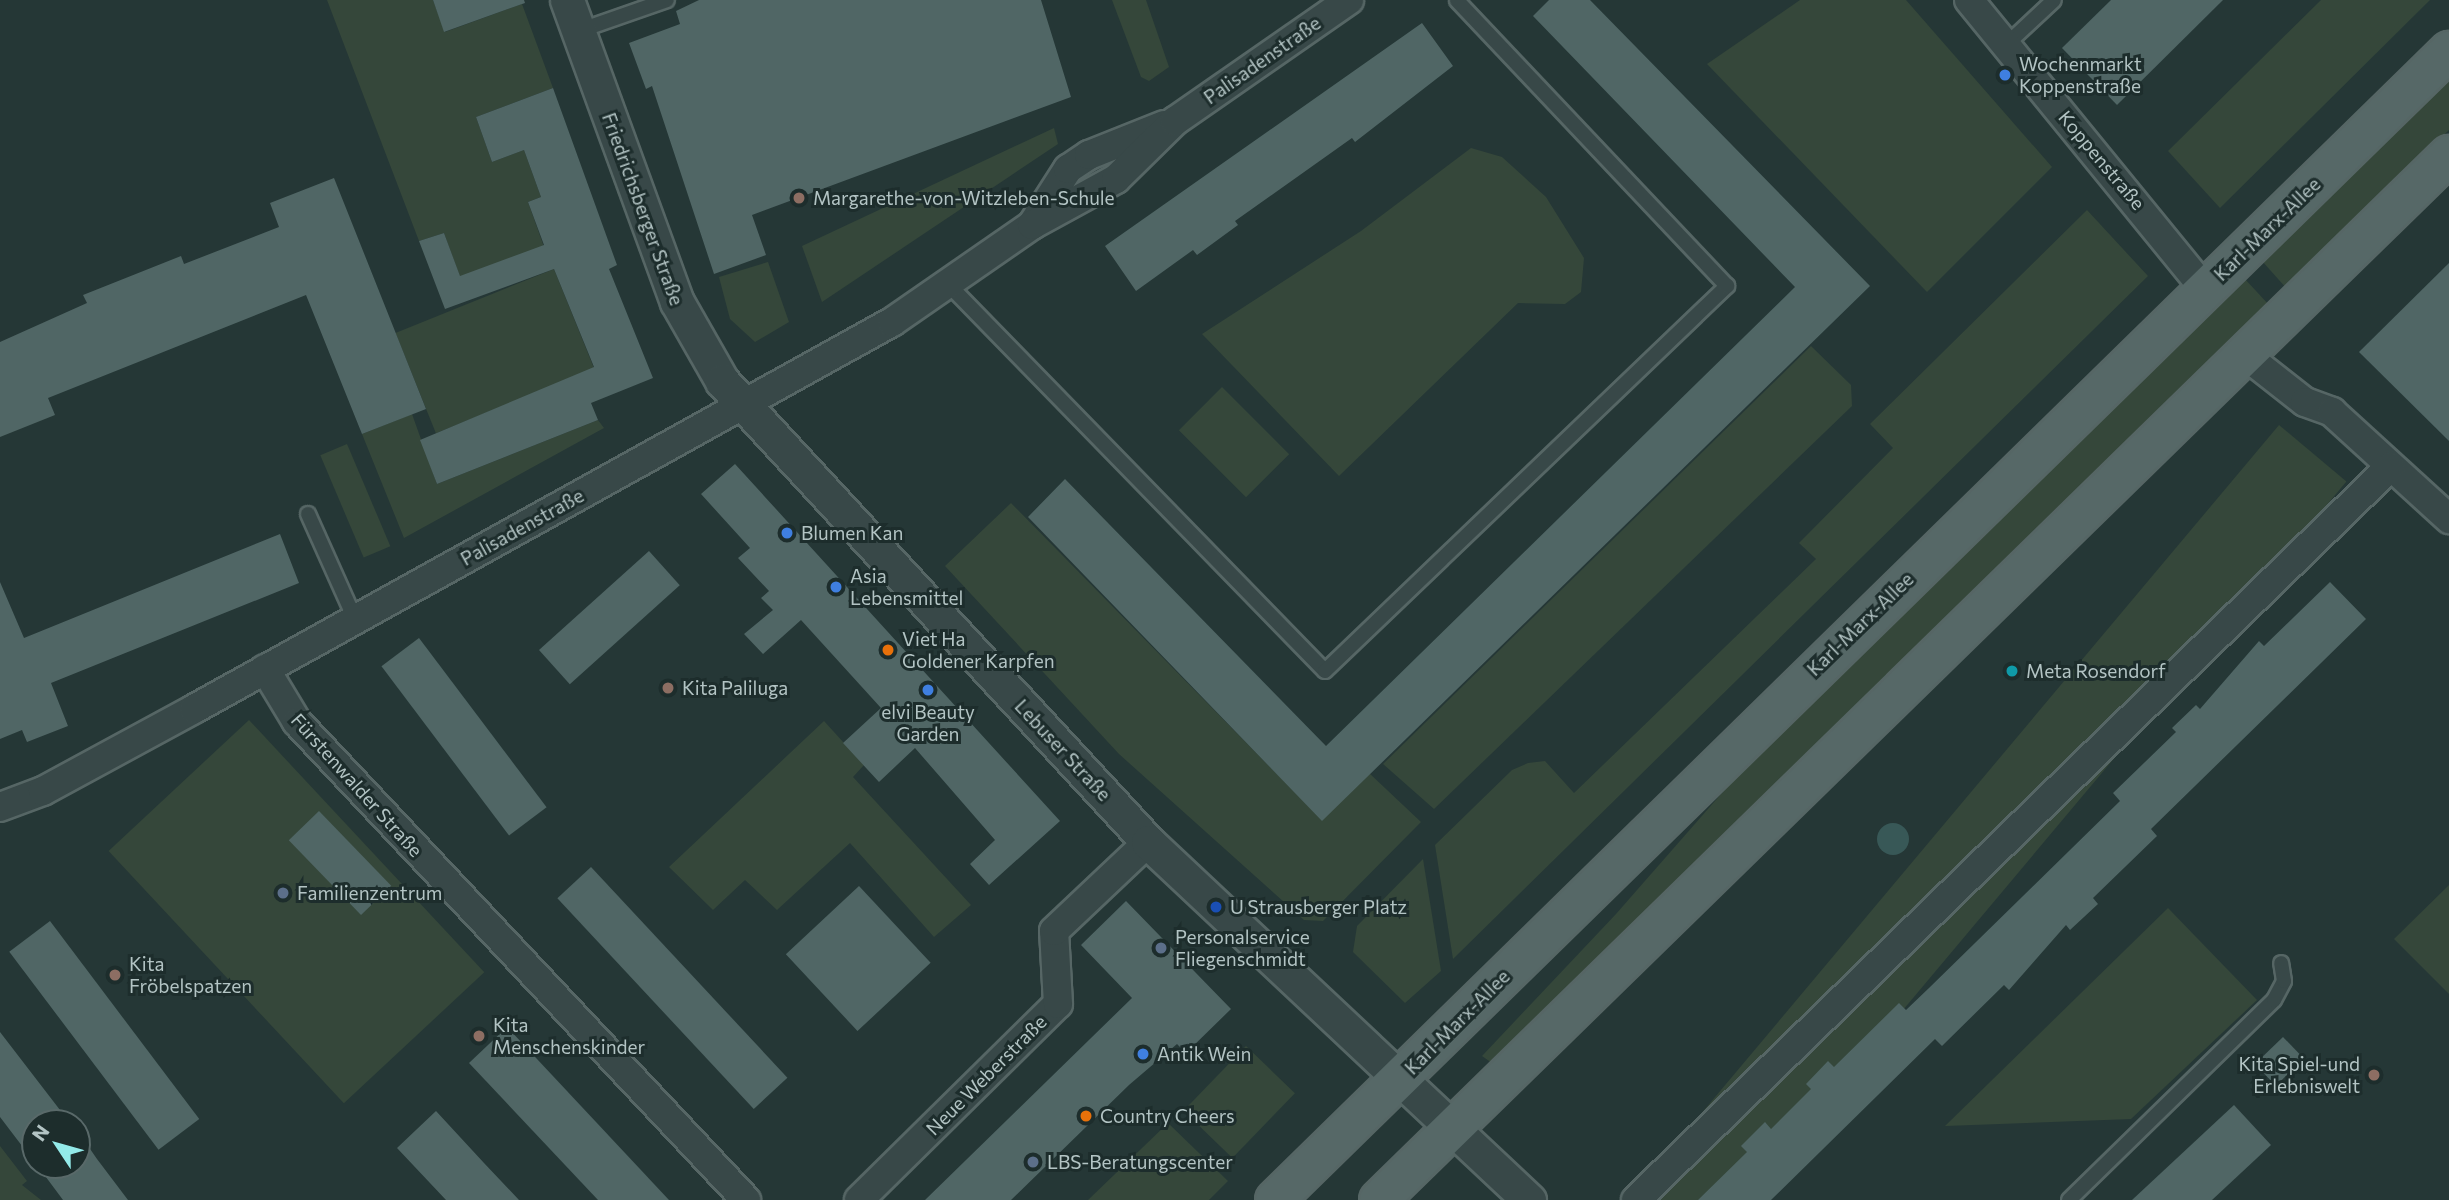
<!DOCTYPE html>
<meta charset="utf-8">
<style>
body{margin:0}
#map{position:relative;width:2449px;height:1200px;overflow:hidden;background:#253736;font-family:Commissioner,sans-serif}
div>[style]{position:absolute}
[style*='--x']{left:calc(var(--x)*1px);top:calc(var(--y)*1px);width:calc(var(--w)*1px);rotate:calc(var(--a)*1deg)}
.green>*{inset:0;background:#35473a;transform-origin:0 0}
.water>*{inset:0;background:#385857}
.round{border-radius:50%}
.building>*{inset:0;background:#506665;transform-origin:0 0}
.roads{filter:drop-shadow(2px 0 #566665) drop-shadow(-2px 0 #566665) drop-shadow(0 2px #566665) drop-shadow(0 -2px #566665)}
.service>*{height:14px;margin:-7px;padding:0 7px;transform-origin:7px;border-radius:7px;background:#384848}
.minor>*{height:28px;margin:-14px;padding:0 14px;transform-origin:14px;border-radius:14px;background:#384848}
.tertiary>*{height:33px;margin:-16.5px;padding:0 16.5px;transform-origin:16.5px;border-radius:16.5px;background:#384848}
.primary>*{height:38px;margin:-19px;padding:0 19px;transform-origin:19px;border-radius:19px;background:#566867}
.dots>*{width:19px;height:19px;translate:-50% -50%;box-sizing:border-box;border:4px solid #1d2d2c;border-radius:50%}
span{translate:-50% -50%;white-space:nowrap;text-align:center;line-height:1.15;-webkit-text-stroke:6px #1d2d2c;paint-order:stroke}
.street-label{font-size:19px;color:#b3c4c4}
.poi-label{font-size:19px;color:#b3c4c4}
.left{translate:0 -50%;text-align:left}
.right{translate:-100% -50%;text-align:right}
.north{position:absolute;left:21px;top:1109px;width:70px;height:70px;box-sizing:border-box;background:#1d2d2c;border:2px solid #596969;border-radius:50%;rotate:306deg;font-size:19px;font-weight:700;line-height:28px;text-align:center;color:#b3c4c4}
.north::after{content:'';display:block;margin:auto;width:24px;height:32px;background:#93eae9;clip-path:polygon(50% 0,100% 100%,50% 72%,0 100%)}
</style>
<div id="map">
<div class="green">
<div style="clip-path:polygon(327px 0,433px 0,445px 32px,522px 4px,553px 88px,476px 117px,492px 162px,524px 150px,541px 197px,528px 202px,544px 247px,460px 277px,444px 233px,419px 241px)"></div>
<div style="clip-path:polygon(1112px 0,1146px 0,1169px 67px,1149px 81px,1141px 77px)"></div>
<div style="clip-path:polygon(1800px 0,1906px 0,2052px 167px,1927px 292px,1707px 64px)"></div>
<div style="clip-path:polygon(2321px 0,2430px 0,2220px 208px,2168px 151px)"></div>
<div style="clip-path:polygon(2449px 78px,2449px 130px,2287px 289px,2262px 261px)"></div>
<div style="clip-path:polygon(1054px 128px,1058px 144px,822px 302px,802px 246px)"></div>
<div style="clip-path:polygon(1471px 148px,1502px 157px,1546px 197px,1584px 258px,1581px 292px,1565px 304px,1518px 303px,1339px 476px,1202px 334px,1361px 231px)"></div>
<div style="clip-path:polygon(2087px 210px,2148px 276px,1453px 959px,1435px 845px,1512px 770px,1528px 763px,1545px 761px,1574px 793px,1816px 559px,1799px 543px,1893px 448px,1870px 424px)"></div>
<div style="clip-path:polygon(768px 262px,789px 322px,755px 342px,730px 319px,719px 277px)"></div>
<div style="left:554px;top:269px;width:108px;height:171px;rotate:68deg"></div>
<div style="clip-path:polygon(2244px 278px,2270px 306px,1492px 1063px,1482px 1056px,1616px 914px,1750px 761px)"></div>
<div style="clip-path:polygon(1811px 346px,1851px 385px,1852px 406px,1434px 809px,1383px 764px)"></div>
<div style="left:1222px;top:387px;width:95px;height:61px;rotate:45deg"></div>
<div style="clip-path:polygon(412px 414px,437px 484px,598px 420px,604px 428px,404px 538px,362px 434px)"></div>
<div style="left:2279px;top:425px;width:88px;height:1005px;rotate:40deg"></div>
<div style="left:347px;top:444px;width:111px;height:29px;rotate:67deg"></div>
<div style="clip-path:polygon(1011px 503px,1322px 820px,1368px 772px,1421px 822px,1323px 921px,1304px 920px,1119px 754px,945px 566px)"></div>
<div style="left:249px;top:720px;width:345px;height:192px;rotate:47deg"></div>
<div style="clip-path:polygon(824px 721px,864px 765px,853px 777px,971px 905px,934px 937px,850px 843px,777px 910px,745px 880px,713px 910px,669px 867px)"></div>
<div style="clip-path:polygon(1423px 859px,1441px 971px,1405px 1003px,1353px 952px,1357px 926px)"></div>
<div style="clip-path:polygon(2449px 885px,2449px 994px,2394px 939px)"></div>
<div style="clip-path:polygon(2168px 908px,2257px 1000px,2131px 1119px,1945px 1126px)"></div>
<div style="left:1246px;top:1046px;width:68px;height:90px;rotate:44deg"></div>
<div style="clip-path:polygon(1168px 1123px,1228px 1181px,1209px 1200px,1088px 1200px)"></div>
<div style="clip-path:polygon(0 1146px,27px 1181px,22px 1185px,41px 1200px,0 1200px)"></div>
</div>
<div class="water">
<div class="round" style="left:1877px;top:823px;width:32px;height:32px"></div>
</div>
<div class="building">
<div style="clip-path:polygon(433px 0,524px 0,525px 3px,444px 32px)"></div>
<div style="clip-path:polygon(699px 0,1041px 0,1071px 97px,752px 215px,766px 255px,714px 274px,652px 86px,646px 89px,629px 43px,680px 24px,676px 11px)"></div>
<div style="clip-path:polygon(1549px 0,1590px 0,1870px 286px,1322px 821px,1028px 517px,1065px 479px,1326px 746px,1795px 287px,1533px 16px)"></div>
<div style="clip-path:polygon(2111px 0,2223px 0,2117px 105px,2062px 48px)"></div>
<div style="clip-path:polygon(1422px 23px,1453px 66px,1355px 142px,1352px 138px,1235px 221px,1238px 225px,1197px 255px,1193px 250px,1136px 291px,1105px 246px)"></div>
<div style="clip-path:polygon(553px 88px,617px 265px,609px 269px,653px 378px,591px 403px,598px 420px,437px 484px,420px 440px,594px 367px,554px 269px,445px 309px,419px 241px,444px 233px,460px 276px,544px 245px,528px 202px,541px 197px,524px 150px,492px 162px,476px 117px)"></div>
<div style="clip-path:polygon(334px 178px,426px 409px,362px 434px,306px 295px,48px 398px,55px 415px,0 437px,0 342px,87px 303px,83px 295px,181px 256px,184px 264px,279px 227px,270px 203px)"></div>
<div style="clip-path:polygon(2449px 263px,2449px 441px,2359px 352px)"></div>
<div style="clip-path:polygon(735px 464px,1060px 821px,989px 885px,970px 864px,995px 840px,915px 748px,879px 782px,843px 743px,881px 708px,801px 620px,763px 654px,744px 634px,773px 610px,761px 598px,769px 591px,738px 558px,750px 548px,701px 494px)"></div>
<div style="clip-path:polygon(280px 534px,299px 583px,51px 683px,68px 726px,27px 742px,22px 730px,0 739px,0 582px,24px 638px)"></div>
<div style="left:649px;top:551px;width:46px;height:148px;rotate:48deg"></div>
<div style="clip-path:polygon(2330px 582px,2366px 619px,2151px 829px,2157px 836px,2093px 898px,2098px 904px,2070px 930px,2066px 925px,2009px 990px,2004px 985px,1942px 1046px,1935px 1039px,1771px 1200px,1698px 1200px,1747px 1152px,1741px 1146px,1765px 1122px,1771px 1129px,1811px 1089px,1806px 1084px,1828px 1061px,1834px 1067px,1899px 1003px,1906px 1010px,1929px 988px,2120px 801px,2113px 793px,2176px 732px,2172px 728px,2196px 705px,2200px 709px,2259px 641px,2264px 646px)"></div>
<div style="left:419px;top:638px;width:212px;height:47px;rotate:53deg"></div>
<div style="left:319px;top:811px;width:104px;height:42px;rotate:46deg"></div>
<div style="left:591px;top:867px;width:288px;height:46px;rotate:47deg"></div>
<div style="left:859px;top:886px;width:105px;height:100px;rotate:47deg"></div>
<div style="clip-path:polygon(1126px 901px,1231px 1009px,1186px 1053px,1177px 1044px,1129px 1085px,1011px 1200px,925px 1200px,1132px 998px,1081px 945px)"></div>
<div style="left:50px;top:921px;width:248px;height:51px;rotate:53deg"></div>
<div style="clip-path:polygon(507px 1027px,669px 1200px,598px 1200px,469px 1063px)"></div>
<div style="clip-path:polygon(0 1032px,70px 1123px,35px 1123px,35px 1163px,0 1117px)"></div>
<div style="left:2283px;top:1037px;width:30px;height:39px;rotate:46deg"></div>
<div style="clip-path:polygon(2234px 1105px,2271px 1145px,2212px 1200px,2132px 1200px)"></div>
<div style="clip-path:polygon(436px 1111px,484px 1163px,519px 1200px,446px 1200px,397px 1148px)"></div>
<div style="clip-path:polygon(77px 1130px,97px 1159px,128px 1200px,63px 1200px,37px 1165px,77px 1165px)"></div>
</div>
<div class="roads">
<div class="service">
<div style="--x:578;--y:31;--w:94;--a:-19.2"></div>
<div style="--x:2007;--y:44;--w:64;--a:-43.1"></div>
<div style="--x:948;--y:284;--w:540;--a:45.75"></div>
<div style="--x:1325;--y:671;--w:557;--a:-43.76"></div>
<div style="--x:1727;--y:286;--w:393;--a:-133.4"></div>
<div style="--x:308;--y:514;--w:115;--a:65.9"></div>
<div style="--x:2069;--y:1200;--w:286;--a:-44.3"></div>
<div style="--x:2274;--y:1000;--w:21;--a:-62"></div>
<div style="--x:2284;--y:981;--w:18;--a:-99"></div>
</div>
<div class="minor">
<div style="--x:1969;--y:0;--w:373;--a:50.8"></div>
<div style="--x:1032;--y:225;--w:67;--a:-57.3"></div>
<div style="--x:1068;--y:169;--w:25;--a:-34"></div>
<div style="--x:1089;--y:155;--w:81;--a:-21.8"></div>
<div style="--x:2245;--y:355;--w:76;--a:38.1"></div>
<div style="--x:2305;--y:402;--w:29;--a:20"></div>
<div style="--x:2332;--y:412;--w:159;--a:42.4"></div>
<div style="--x:265;--y:669;--w:62;--a:58.9"></div>
<div style="--x:297;--y:722;--w:656;--a:46.79"></div>
<div style="--x:0;--y:807;--w:46;--a:-20.4"></div>
<div style="--x:43;--y:791;--w:172;--a:-28.5"></div>
<div style="--x:194;--y:709;--w:798;--a:-29.01"></div>
<div style="--x:892;--y:322;--w:170;--a:-34.7"></div>
<div style="--x:1032;--y:225;--w:96;--a:-28.7"></div>
<div style="--x:1116;--y:179;--w:83;--a:-44.5"></div>
<div style="--x:1175;--y:121;--w:212;--a:-34.8"></div>
<div style="--x:859;--y:1200;--w:279;--a:-44.6"></div>
<div style="--x:1058;--y:1004;--w:73;--a:-93.1"></div>
<div style="--x:1054;--y:931;--w:129;--a:-43.4"></div>
<div style="--x:1636;--y:1200;--w:1052;--a:-44.19"></div>
</div>
<div class="tertiary">
<div style="--x:567;--y:0;--w:321;--a:70"></div>
<div style="--x:677;--y:302;--w:91;--a:60.3"></div>
<div style="--x:722;--y:381;--w:628;--a:47.26"></div>
<div style="--x:1148;--y:842;--w:523;--a:43.22"></div>
</div>
<div class="primary">
<div style="--x:1275;--y:1200;--w:1643;--a:-44.38"></div>
<div style="--x:1379;--y:1200;--w:1496;--a:-44.32"></div>
</div>
</div>
<div class="dots">
<div style="left:2005px;top:75px;background:#3f7fe0"></div>
<div style="left:799px;top:198px;background:#8d6e63"></div>
<div style="left:787px;top:533px;background:#3f7fe0"></div>
<div style="left:836px;top:587px;background:#3f7fe0"></div>
<div style="left:888px;top:650px;background:#e8710a"></div>
<div style="left:2012px;top:671px;background:#0f9aa8"></div>
<div style="left:668px;top:688px;background:#8d6e63"></div>
<div style="left:928px;top:690px;background:#3f7fe0"></div>
<div style="left:283px;top:893px;background:#5c6f8a"></div>
<div style="left:1216px;top:907px;background:#1a4fb4"></div>
<div style="left:1161px;top:948px;background:#5c6f8a"></div>
<div style="left:115px;top:975px;background:#8d6e63"></div>
<div style="left:479px;top:1036px;background:#8d6e63"></div>
<div style="left:1143px;top:1054px;background:#3f7fe0"></div>
<div style="left:2374px;top:1075px;background:#8d6e63"></div>
<div style="left:1086px;top:1116px;background:#e8710a"></div>
<div style="left:1033px;top:1162px;background:#5c6f8a"></div>
</div>
<div class="street-label">
<span style="left:1262px;top:60px;rotate:-35deg">Palisadenstraße</span>
<span style="left:2102px;top:160px;rotate:50deg">Koppenstraße</span>
<span style="left:643px;top:209px;rotate:70deg">Friedrichsberger Straße</span>
<span style="left:2267px;top:229px;rotate:-44deg">Karl-Marx-Allee</span>
<span style="left:522px;top:527px;rotate:-29deg">Palisadenstraße</span>
<span style="left:1860px;top:624px;rotate:-44deg">Karl-Marx-Allee</span>
<span style="left:1063px;top:750px;rotate:47deg">Lebuser Straße</span>
<span style="left:357px;top:785px;rotate:48deg">Fürstenwalder Straße</span>
<span style="left:1457px;top:1022px;rotate:-45deg">Karl-Marx-Allee</span>
<span style="left:986px;top:1075px;rotate:-45deg">Neue Weberstraße</span>
</div>
<div class="poi-label">
<span class="left" style="left:2019px;top:75px">Wochenmarkt<br>Koppenstraße</span>
<span class="left" style="left:813px;top:198px">Margarethe-von-Witzleben-Schule</span>
<span class="left" style="left:801px;top:533px">Blumen Kan</span>
<span class="left" style="left:850px;top:587px">Asia<br>Lebensmittel</span>
<span class="left" style="left:902px;top:650px">Viet Ha<br>Goldener Karpfen</span>
<span class="left" style="left:2026px;top:671px">Meta Rosendorf</span>
<span class="left" style="left:682px;top:688px">Kita Paliluga</span>
<span style="left:928px;top:723px">elvi Beauty<br>Garden</span>
<span class="left" style="left:297px;top:893px">Familienzentrum</span>
<span class="left" style="left:1230px;top:907px">U Strausberger Platz</span>
<span class="left" style="left:1175px;top:948px">Personalservice<br>Fliegenschmidt</span>
<span class="left" style="left:129px;top:975px">Kita<br>Fröbelspatzen</span>
<span class="left" style="left:493px;top:1036px">Kita<br>Menschenskinder</span>
<span class="left" style="left:1157px;top:1054px">Antik Wein</span>
<span class="right" style="left:2360px;top:1075px">Kita Spiel-und<br>Erlebniswelt</span>
<span class="left" style="left:1100px;top:1116px">Country Cheers</span>
<span class="left" style="left:1047px;top:1162px">LBS-Beratungscenter</span>
</div>
<div class="north">N</div>
</div>
